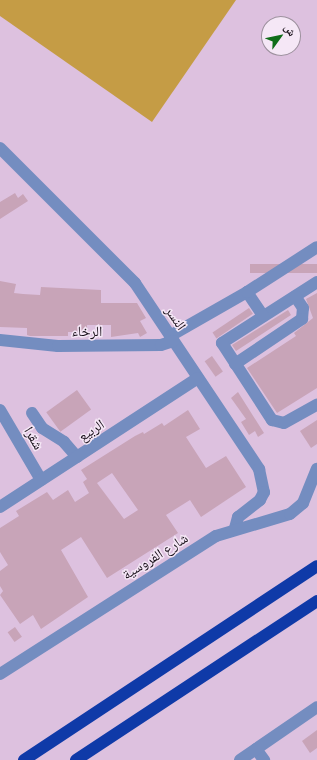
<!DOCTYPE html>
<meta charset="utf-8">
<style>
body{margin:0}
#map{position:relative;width:317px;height:760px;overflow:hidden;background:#ddc1df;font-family:Cabin,"Noto Naskh Arabic",sans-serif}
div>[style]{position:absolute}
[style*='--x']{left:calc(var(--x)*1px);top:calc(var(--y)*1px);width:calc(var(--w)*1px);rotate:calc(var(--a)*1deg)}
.green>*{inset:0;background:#c59c45}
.building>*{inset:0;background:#c8a4b8;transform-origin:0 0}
.minor>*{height:12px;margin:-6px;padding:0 6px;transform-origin:6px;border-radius:6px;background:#748dc0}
.highway>*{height:12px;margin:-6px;padding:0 6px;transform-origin:6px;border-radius:6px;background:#0f3aa8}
span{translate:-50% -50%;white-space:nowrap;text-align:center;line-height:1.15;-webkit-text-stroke:3px #f5e7f6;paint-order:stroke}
.street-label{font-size:14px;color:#19101a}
.north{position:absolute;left:261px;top:16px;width:40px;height:40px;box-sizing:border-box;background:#f5e7f6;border:1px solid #9d919e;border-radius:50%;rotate:57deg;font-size:11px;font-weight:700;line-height:16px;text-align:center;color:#19101a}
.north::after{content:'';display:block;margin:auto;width:14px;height:18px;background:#106d19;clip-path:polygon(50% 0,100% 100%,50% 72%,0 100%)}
</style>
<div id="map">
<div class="green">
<div style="clip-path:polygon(0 0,236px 0,152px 122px,0 16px)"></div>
</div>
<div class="building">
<div style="clip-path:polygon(15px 193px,18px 198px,23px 194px,28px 201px,0 219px,0 202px)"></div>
<div style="left:317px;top:264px;width:9px;height:67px;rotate:90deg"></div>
<div style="clip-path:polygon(0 281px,16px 284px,14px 293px,23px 294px,40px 295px,41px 287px,101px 290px,101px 303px,137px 303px,146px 318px,140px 321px,147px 333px,140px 337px,138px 333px,111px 337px,111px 325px,87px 325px,87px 332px,68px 332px,68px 336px,30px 336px,27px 335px,27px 328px,0 327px)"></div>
<div style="clip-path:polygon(317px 293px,317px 388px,277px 413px,247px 368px,296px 336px,294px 333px,313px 318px,306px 299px)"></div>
<div style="left:249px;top:308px;width:7px;height:44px;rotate:56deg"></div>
<div style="clip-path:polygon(288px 310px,291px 315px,236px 351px,232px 345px)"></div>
<div style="left:212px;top:356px;width:19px;height:9px;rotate:55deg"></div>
<div style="left:77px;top:390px;width:24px;height:38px;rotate:54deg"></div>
<div style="clip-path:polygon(238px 392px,264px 433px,258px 437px,255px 431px,249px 435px,241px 422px,246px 419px,231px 398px)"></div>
<div style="clip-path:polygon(evenodd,188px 410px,200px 429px,186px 437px,206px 468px,226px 456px,246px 487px,201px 517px,190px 500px,166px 515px,178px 533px,107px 578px,81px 537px,61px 550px,88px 597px,41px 629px,33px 615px,20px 624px,0 595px,3px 591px,0 586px,0 571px,8px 565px,0 552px,0 528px,19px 516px,16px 511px,47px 492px,53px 500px,68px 490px,75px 502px,89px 493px,83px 482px,87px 479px,81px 470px,135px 436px,143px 432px,144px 434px,162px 423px,164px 426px,188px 410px,112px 473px,138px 510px,124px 519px,97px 483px,112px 473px)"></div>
<div style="clip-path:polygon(317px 420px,317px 444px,311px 448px,300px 431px)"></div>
<div style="left:15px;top:627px;width:12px;height:9px;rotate:55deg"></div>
<div style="clip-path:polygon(317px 730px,317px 748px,310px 753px,302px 741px)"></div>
</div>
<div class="minor">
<div style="--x:0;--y:148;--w:191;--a:45"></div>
<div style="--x:135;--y:283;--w:224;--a:56.3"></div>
<div style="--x:259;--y:469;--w:24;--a:78"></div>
<div style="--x:264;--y:492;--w:9;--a:117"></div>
<div style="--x:260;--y:500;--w:28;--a:142"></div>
<div style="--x:238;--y:517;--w:11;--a:105"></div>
<div style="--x:317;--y:282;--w:113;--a:147.3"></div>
<div style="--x:222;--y:343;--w:92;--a:57"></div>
<div style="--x:272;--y:420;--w:12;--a:14"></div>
<div style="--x:284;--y:423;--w:38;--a:-29"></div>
<div style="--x:247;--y:292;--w:29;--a:56"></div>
<div style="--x:170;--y:336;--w:89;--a:-29.7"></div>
<div style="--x:247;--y:292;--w:83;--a:-32.7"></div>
<div style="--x:0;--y:340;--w:58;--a:5.9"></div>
<div style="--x:58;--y:346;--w:103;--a:-0.6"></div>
<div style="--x:161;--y:345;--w:13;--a:-18"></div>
<div style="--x:235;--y:364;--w:81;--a:-33.9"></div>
<div style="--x:302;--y:319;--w:11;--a:-85"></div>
<div style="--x:303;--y:308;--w:14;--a:-124"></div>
<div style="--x:0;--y:410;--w:81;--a:59.6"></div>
<div style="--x:32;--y:413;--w:18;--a:56"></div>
<div style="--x:42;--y:428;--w:26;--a:32"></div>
<div style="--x:64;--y:442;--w:20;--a:49"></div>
<div style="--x:0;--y:507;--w:236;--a:-33.1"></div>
<div style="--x:0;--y:674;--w:256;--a:-32.6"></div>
<div style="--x:216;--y:536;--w:77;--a:-16.6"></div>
<div style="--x:290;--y:514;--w:17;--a:-40"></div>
<div style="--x:303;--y:503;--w:37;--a:-68"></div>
<div style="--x:256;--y:749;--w:14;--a:54"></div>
<div style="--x:240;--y:760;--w:93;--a:-34.5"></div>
</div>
<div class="highway">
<div style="--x:24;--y:760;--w:351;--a:-33.5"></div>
<div style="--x:76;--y:760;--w:289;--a:-33.4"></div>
</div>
<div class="street-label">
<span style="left:176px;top:318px;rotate:56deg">النسر</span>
<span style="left:87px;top:331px">الرخاء</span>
<span style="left:91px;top:430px;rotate:-33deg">الربيع</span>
<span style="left:34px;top:438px;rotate:60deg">شقرا</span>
<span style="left:155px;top:556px;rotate:-32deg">شارع الفروسية</span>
</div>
<div class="north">ش</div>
</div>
